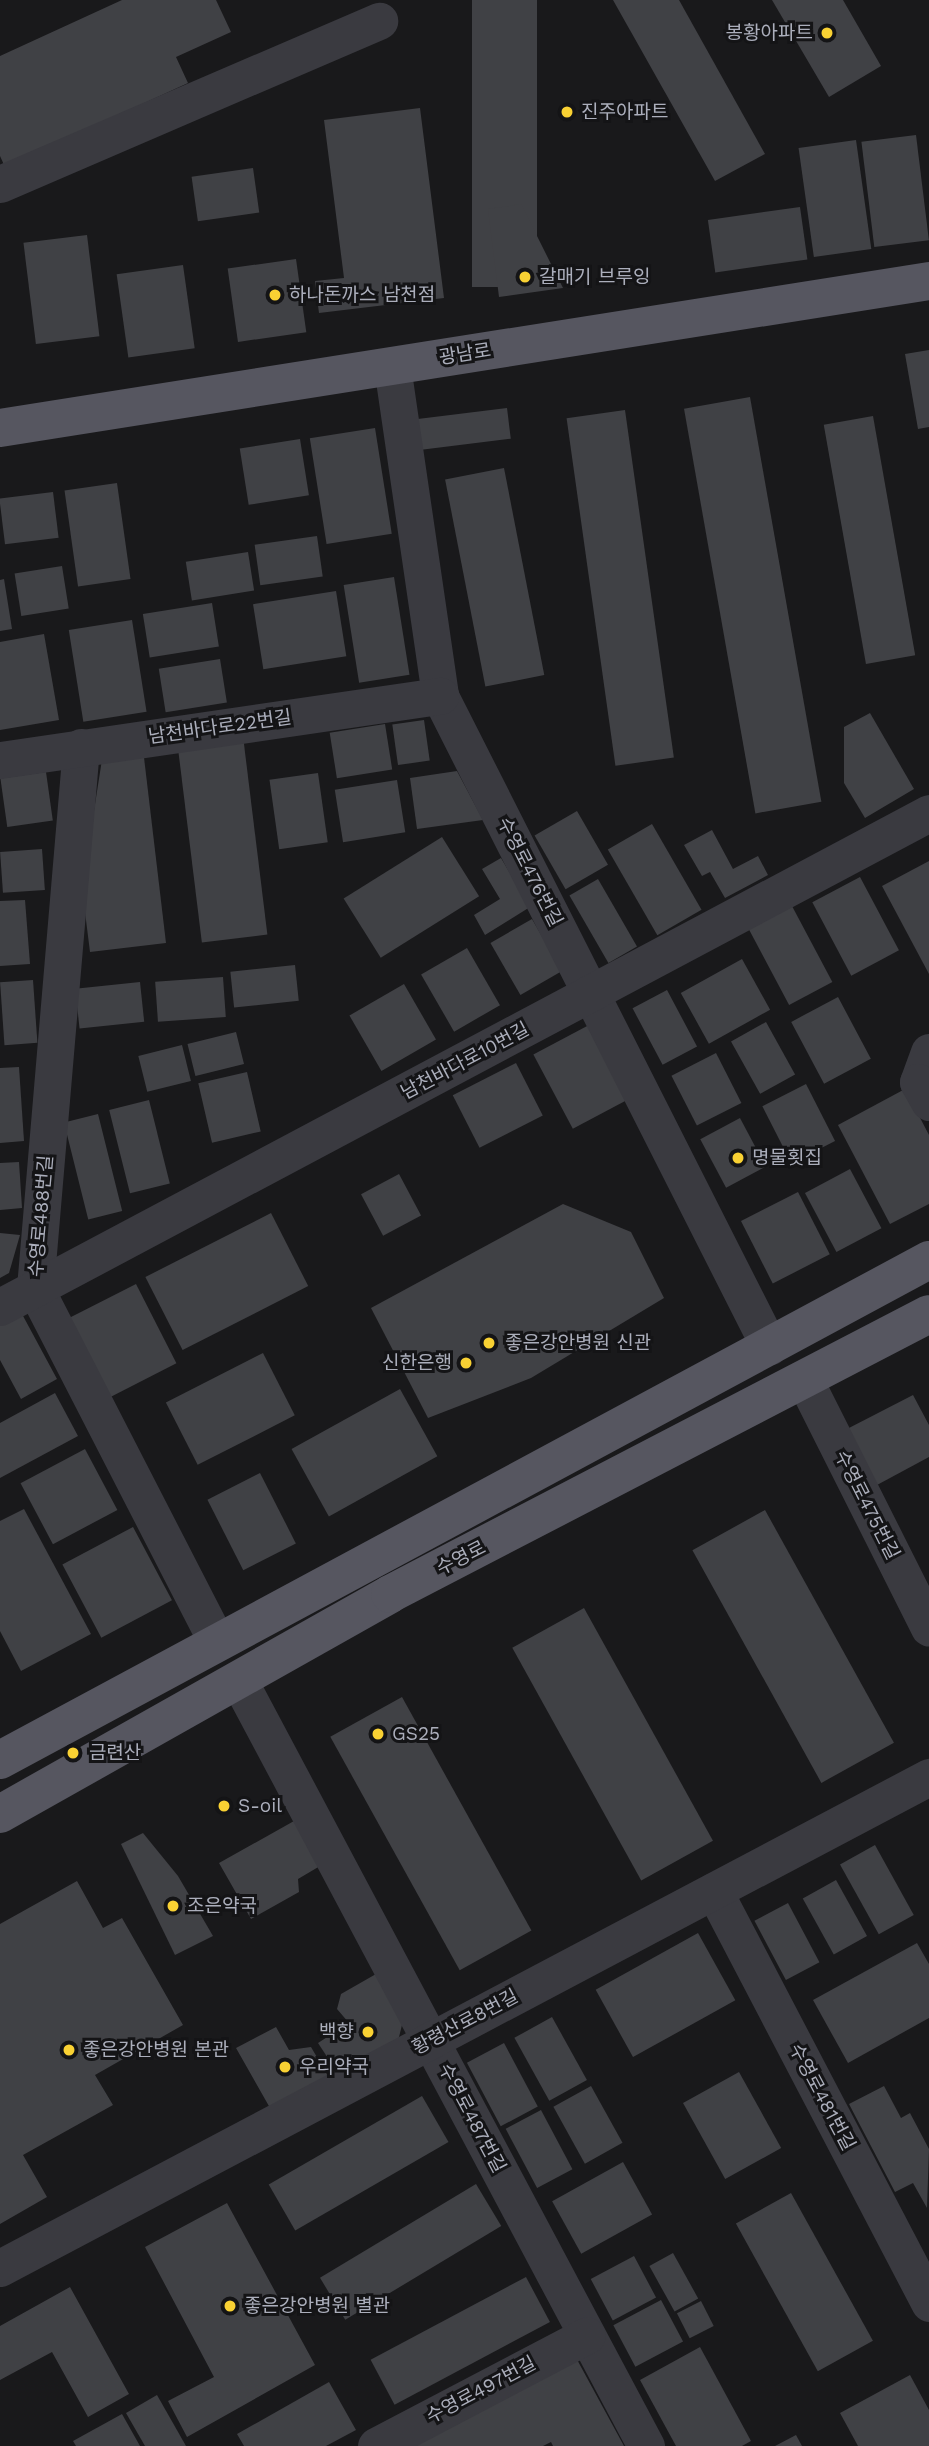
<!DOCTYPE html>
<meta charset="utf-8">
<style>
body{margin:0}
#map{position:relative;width:929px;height:2446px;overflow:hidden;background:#19191b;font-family:"Work Sans","Noto Sans KR",sans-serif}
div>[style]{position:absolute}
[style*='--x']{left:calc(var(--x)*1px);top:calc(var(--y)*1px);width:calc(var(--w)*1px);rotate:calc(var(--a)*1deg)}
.building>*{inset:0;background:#404145;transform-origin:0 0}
.minor>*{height:37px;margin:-18.5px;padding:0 18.5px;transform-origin:18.5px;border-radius:18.5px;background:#3a3a40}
.major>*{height:38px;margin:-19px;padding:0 19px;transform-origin:19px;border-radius:19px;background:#565660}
.dots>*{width:19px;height:19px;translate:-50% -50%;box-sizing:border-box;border:4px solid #141416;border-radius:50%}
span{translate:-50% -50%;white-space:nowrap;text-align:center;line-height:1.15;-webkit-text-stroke:6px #141416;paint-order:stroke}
.poi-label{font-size:19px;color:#abaebb}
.right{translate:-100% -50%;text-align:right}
.left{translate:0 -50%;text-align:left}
.street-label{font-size:19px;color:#abaebb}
</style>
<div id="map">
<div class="building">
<div style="clip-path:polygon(122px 0,216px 0,231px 32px,176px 57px,188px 83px,5px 167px,0 156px,0 56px)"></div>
<div style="left:472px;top:0;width:65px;height:287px"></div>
<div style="clip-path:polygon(613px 0,679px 0,765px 154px,715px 181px)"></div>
<div style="clip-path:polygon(772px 0,843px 0,881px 66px,829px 97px)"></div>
<div style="clip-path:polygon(420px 108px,444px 298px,319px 313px,315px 281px,344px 278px,324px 120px)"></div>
<div style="left:916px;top:135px;width:106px;height:55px;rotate:83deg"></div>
<div style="left:856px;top:140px;width:110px;height:58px;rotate:82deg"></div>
<div style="left:253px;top:168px;width:45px;height:62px;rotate:82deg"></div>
<div style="clip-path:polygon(521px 204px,563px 288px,499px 297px,488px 209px)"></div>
<div style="left:800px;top:207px;width:53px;height:93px;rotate:82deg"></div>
<div style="left:87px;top:235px;width:102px;height:64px;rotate:83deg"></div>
<div style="left:296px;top:259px;width:74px;height:69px;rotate:82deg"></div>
<div style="left:183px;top:265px;width:84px;height:67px;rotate:82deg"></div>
<div style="clip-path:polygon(929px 350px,929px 427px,918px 429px,905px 354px)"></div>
<div style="left:750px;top:397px;width:411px;height:67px;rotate:80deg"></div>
<div style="left:507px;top:408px;width:31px;height:92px;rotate:83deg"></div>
<div style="left:625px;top:410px;width:351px;height:59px;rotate:82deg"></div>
<div style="left:873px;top:416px;width:243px;height:50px;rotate:80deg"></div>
<div style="left:375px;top:428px;width:107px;height:66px;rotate:81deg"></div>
<div style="left:300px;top:439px;width:57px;height:61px;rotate:81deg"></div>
<div style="left:504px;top:468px;width:211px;height:60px;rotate:79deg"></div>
<div style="left:117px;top:483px;width:97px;height:53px;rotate:82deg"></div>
<div style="left:53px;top:492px;width:46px;height:54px;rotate:83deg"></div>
<div style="left:317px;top:536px;width:41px;height:63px;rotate:82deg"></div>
<div style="left:248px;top:552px;width:39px;height:63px;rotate:81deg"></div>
<div style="left:62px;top:566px;width:43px;height:48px;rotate:81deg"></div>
<div style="left:394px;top:577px;width:99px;height:51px;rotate:81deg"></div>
<div style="clip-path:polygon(4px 579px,12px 629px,0 631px,0 580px)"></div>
<div style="left:336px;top:591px;width:66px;height:84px;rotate:81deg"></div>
<div style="left:212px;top:603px;width:44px;height:70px;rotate:81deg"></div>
<div style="left:132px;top:620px;width:93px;height:64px;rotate:81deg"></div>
<div style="clip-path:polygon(44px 634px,59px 720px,0 730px,0 642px)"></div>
<div style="left:220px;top:659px;width:44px;height:62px;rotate:81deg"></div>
<div style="clip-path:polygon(870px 713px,914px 789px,865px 818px,844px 783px,844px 727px)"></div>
<div style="left:424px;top:720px;width:41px;height:32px;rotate:82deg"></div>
<div style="left:385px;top:724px;width:46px;height:56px;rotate:81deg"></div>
<div style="left:243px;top:736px;width:200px;height:66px;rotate:83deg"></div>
<div style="clip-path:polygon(143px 749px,166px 943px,90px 952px,82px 888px,103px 753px)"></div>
<div style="clip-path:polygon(457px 771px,483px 820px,417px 829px,410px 778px)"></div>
<div style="left:46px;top:772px;width:49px;height:46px;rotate:82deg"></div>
<div style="left:318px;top:773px;width:70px;height:49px;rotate:82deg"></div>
<div style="left:397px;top:780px;width:53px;height:63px;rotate:81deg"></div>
<div style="left:577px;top:811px;width:62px;height:49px;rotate:60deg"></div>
<div style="left:652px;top:824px;width:99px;height:51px;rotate:60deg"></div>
<div style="clip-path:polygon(712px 830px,733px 869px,758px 856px,768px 875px,725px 898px,710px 872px,702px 876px,684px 845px)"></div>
<div style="left:442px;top:837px;width:70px;height:116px;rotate:58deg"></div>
<div style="left:42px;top:849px;width:41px;height:42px;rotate:86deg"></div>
<div style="clip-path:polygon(501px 858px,530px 907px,485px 935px,474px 915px,500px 899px,482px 869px)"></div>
<div style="clip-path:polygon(929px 861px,929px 974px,882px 886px)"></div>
<div style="left:860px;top:877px;width:83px;height:54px;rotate:62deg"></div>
<div style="left:598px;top:879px;width:78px;height:33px;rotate:60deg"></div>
<div style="clip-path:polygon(25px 900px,30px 964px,0 966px,0 901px)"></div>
<div style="left:792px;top:906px;width:86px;height:49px;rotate:62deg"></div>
<div style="left:532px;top:919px;width:60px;height:48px;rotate:60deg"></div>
<div style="left:467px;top:948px;width:66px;height:53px;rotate:60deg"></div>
<div style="left:742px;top:959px;width:58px;height:70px;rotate:61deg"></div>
<div style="left:295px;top:965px;width:36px;height:65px;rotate:84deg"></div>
<div style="left:223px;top:977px;width:40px;height:68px;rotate:86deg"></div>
<div style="left:33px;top:980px;width:63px;height:33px;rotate:86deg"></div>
<div style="left:140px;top:982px;width:40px;height:65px;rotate:84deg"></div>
<div style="left:404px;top:984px;width:64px;height:63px;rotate:60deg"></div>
<div style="left:667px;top:990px;width:64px;height:39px;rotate:62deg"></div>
<div style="left:838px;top:997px;width:70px;height:53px;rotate:62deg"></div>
<div style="left:766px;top:1022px;width:60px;height:40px;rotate:61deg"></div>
<div style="left:589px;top:1025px;width:84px;height:63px;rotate:62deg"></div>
<div style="left:236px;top:1032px;width:33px;height:50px;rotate:76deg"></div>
<div style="left:182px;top:1045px;width:37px;height:45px;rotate:76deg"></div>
<div style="left:716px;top:1053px;width:56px;height:50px;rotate:63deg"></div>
<div style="left:516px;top:1063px;width:59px;height:71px;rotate:63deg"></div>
<div style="clip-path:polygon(19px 1067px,24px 1141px,0 1143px,0 1068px)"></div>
<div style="left:247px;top:1072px;width:61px;height:50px;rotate:77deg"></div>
<div style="left:806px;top:1084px;width:64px;height:49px;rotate:63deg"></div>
<div style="clip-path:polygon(905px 1089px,929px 1135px,929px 1204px,890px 1224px,838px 1125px)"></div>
<div style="left:149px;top:1100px;width:86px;height:41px;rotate:76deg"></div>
<div style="left:98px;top:1114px;width:100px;height:35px;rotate:76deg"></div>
<div style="left:740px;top:1118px;width:55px;height:45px;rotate:62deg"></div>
<div style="clip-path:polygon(19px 1162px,22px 1208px,0 1210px,0 1163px)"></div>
<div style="left:850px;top:1169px;width:67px;height:51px;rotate:62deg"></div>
<div style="left:399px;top:1174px;width:47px;height:43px;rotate:62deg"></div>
<div style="left:798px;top:1192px;width:70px;height:64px;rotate:63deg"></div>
<div style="clip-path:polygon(563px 1204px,631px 1232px,664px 1298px,531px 1378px,428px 1418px,371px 1308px)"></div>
<div style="left:271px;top:1213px;width:82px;height:141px;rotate:63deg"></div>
<div style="clip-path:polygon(0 1233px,20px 1235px,9px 1273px,0 1278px)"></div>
<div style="left:136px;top:1284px;width:89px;height:74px;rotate:63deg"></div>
<div style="clip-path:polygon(22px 1314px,57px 1379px,21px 1399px,0 1360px,0 1326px)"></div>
<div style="left:263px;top:1353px;width:70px;height:109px;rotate:63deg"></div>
<div style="left:400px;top:1389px;width:77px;height:124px;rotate:61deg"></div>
<div style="clip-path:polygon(55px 1393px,78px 1436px,0 1478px,0 1423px)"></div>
<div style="clip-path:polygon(913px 1395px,929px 1425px,929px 1457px,877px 1485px,847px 1429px)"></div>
<div style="left:85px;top:1449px;width:69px;height:73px;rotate:62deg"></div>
<div style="left:260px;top:1473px;width:79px;height:59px;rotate:63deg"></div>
<div style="clip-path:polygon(24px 1509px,91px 1634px,21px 1671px,0 1631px,0 1521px)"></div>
<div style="left:765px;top:1510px;width:266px;height:83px;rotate:61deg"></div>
<div style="left:133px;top:1527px;width:83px;height:80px;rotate:62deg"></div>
<div style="left:584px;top:1608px;width:266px;height:82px;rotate:61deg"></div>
<div style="left:402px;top:1697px;width:267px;height:82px;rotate:61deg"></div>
<div style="clip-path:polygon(294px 1821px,320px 1866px,298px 1879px,299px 1892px,251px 1919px,219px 1863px)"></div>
<div style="clip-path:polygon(143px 1833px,178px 1876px,213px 1936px,175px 1955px,121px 1844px)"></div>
<div style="left:875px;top:1845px;width:80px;height:40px;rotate:61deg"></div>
<div style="left:836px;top:1880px;width:64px;height:38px;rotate:61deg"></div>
<div style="clip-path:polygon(77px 1881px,103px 1928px,122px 1918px,183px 2025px,95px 2075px,113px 2105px,23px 2155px,47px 2197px,0 2224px,0 1924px)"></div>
<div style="left:788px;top:1903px;width:67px;height:38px;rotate:62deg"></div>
<div style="left:698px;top:1933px;width:77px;height:117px;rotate:61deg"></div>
<div style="clip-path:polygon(917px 1943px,929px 1964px,929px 2018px,848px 2063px,813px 2000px)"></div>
<div style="clip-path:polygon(376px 1974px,403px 2021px,398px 2041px,339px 2075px,318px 2043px,349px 2023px,337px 2009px,341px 1994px)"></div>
<div style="left:552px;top:2017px;width:72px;height:43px;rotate:61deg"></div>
<div style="clip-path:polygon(276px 2027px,289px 2050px,311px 2047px,332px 2083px,274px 2115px,236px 2048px)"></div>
<div style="left:504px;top:2043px;width:72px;height:42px;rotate:62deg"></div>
<div style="left:739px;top:2072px;width:87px;height:64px;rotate:61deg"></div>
<div style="left:591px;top:2086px;width:65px;height:43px;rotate:61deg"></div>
<div style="clip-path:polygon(884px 2086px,901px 2118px,910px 2113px,929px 2149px,927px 2208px,913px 2183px,895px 2192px,849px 2104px)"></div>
<div style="left:422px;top:2096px;width:53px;height:177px;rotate:60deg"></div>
<div style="left:541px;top:2110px;width:67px;height:40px;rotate:62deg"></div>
<div style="left:623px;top:2162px;width:60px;height:81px;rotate:61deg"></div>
<div style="left:476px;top:2184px;width:49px;height:182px;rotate:59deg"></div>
<div style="left:791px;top:2193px;width:169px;height:63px;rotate:61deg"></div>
<div style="clip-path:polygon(227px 2203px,315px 2365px,187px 2437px,168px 2401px,214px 2377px,145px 2247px)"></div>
<div style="left:673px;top:2253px;width:52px;height:27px;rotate:61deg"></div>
<div style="left:634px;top:2256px;width:47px;height:49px;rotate:62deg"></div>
<div style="left:526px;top:2277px;width:51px;height:176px;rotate:62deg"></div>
<div style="clip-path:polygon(70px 2287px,129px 2394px,88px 2417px,52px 2352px,0 2380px,0 2326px)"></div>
<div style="left:661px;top:2300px;width:47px;height:54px;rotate:62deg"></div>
<div style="left:701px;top:2301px;width:28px;height:27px;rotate:63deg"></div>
<div style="clip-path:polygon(700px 2347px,751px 2441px,742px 2446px,676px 2446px,640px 2380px)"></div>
<div style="clip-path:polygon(574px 2354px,624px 2446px,553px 2446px,551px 2442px,543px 2446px,405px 2446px)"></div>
<div style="clip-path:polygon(910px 2375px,929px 2410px,929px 2446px,858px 2446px,840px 2413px)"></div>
<div style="clip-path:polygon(329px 2382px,356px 2430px,326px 2446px,244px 2446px,237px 2434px)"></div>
<div style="clip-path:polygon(157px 2395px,186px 2446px,145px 2446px,126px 2413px)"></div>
<div style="clip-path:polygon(122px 2414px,140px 2446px,76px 2446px,73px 2441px)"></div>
<div style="clip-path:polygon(796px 2435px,802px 2446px,775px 2446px)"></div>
</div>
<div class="minor">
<div style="--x:0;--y:184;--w:413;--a:-23.3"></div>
<div style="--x:392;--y:366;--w:333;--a:81.7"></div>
<div style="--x:440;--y:696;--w:729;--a:63.15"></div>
<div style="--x:81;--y:747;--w:543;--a:94.86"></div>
<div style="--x:35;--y:1288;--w:398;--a:62.8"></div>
<div style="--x:0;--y:760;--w:445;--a:-8.3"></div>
<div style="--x:929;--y:1052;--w:32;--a:110"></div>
<div style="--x:918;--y:1082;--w:23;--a:61"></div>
<div style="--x:0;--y:1307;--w:1052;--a:-28"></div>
<div style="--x:805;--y:1381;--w:276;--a:63.3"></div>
<div style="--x:238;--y:1679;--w:869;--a:61.99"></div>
<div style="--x:714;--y:1891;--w:465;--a:62.4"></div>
<div style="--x:0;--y:2268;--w:1051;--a:-27.86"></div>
<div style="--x:376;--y:2446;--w:238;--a:-27.7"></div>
</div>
<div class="major">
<div style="--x:0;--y:428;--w:941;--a:-8.99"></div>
<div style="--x:0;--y:1760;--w:1055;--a:-28.29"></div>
<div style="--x:0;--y:1814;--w:448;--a:-29.4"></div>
<div style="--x:390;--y:1594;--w:607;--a:-27.45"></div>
</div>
<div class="dots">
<div style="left:827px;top:33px;background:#f9d133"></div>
<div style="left:567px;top:112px;background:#f9d133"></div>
<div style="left:525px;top:277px;background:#f9d133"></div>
<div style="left:275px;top:295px;background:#f9d133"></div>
<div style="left:738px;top:1158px;background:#f9d133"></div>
<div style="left:489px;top:1343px;background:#f9d133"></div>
<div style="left:466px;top:1363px;background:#f9d133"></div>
<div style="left:378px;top:1734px;background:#f9d133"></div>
<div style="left:73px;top:1753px;background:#f9d133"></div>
<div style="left:224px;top:1806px;background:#f9d133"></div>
<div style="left:173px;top:1906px;background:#f9d133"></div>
<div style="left:368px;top:2032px;background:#f9d133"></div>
<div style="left:69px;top:2050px;background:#f9d133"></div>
<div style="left:285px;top:2067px;background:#f9d133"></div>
<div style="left:230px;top:2306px;background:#f9d133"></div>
</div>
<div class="poi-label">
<span class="right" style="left:813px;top:33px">봉황아파트</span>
<span class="left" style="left:581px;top:112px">진주아파트</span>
<span class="left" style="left:539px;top:277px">갈매기 브루잉</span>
<span class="left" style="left:289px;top:295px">하나돈까스 남천점</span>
<span class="left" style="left:752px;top:1158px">명물횟집</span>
<span class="left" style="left:505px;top:1343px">좋은강안병원 신관</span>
<span class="right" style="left:452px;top:1363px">신한은행</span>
<span class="left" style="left:392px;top:1734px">GS25</span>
<span class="left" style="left:89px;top:1753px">금련산</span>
<span class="left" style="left:238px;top:1806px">S-oil</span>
<span class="left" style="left:187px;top:1906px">조은약국</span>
<span class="right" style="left:354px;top:2032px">백향</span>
<span class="left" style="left:83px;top:2050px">좋은강안병원 본관</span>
<span class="left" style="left:299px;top:2067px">우리약국</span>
<span class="left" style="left:244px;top:2306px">좋은강안병원 별관</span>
</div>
<div class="street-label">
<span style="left:465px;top:354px;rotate:-9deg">광남로</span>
<span style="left:220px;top:727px;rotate:-8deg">남천바다로22번길</span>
<span style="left:530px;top:872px;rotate:63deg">수영로476번길</span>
<span style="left:465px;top:1061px;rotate:-28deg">남천바다로10번길</span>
<span style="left:41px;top:1216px;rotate:-85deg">수영로488번길</span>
<span style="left:867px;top:1505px;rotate:63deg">수영로475번길</span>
<span style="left:461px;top:1558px;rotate:-27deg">수영로</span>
<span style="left:465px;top:2022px;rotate:-28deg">황령산로8번길</span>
<span style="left:822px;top:2097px;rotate:62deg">수영로481번길</span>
<span style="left:472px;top:2118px;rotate:62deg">수영로487번길</span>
<span style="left:481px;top:2390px;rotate:-28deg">수영로497번길</span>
</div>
</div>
